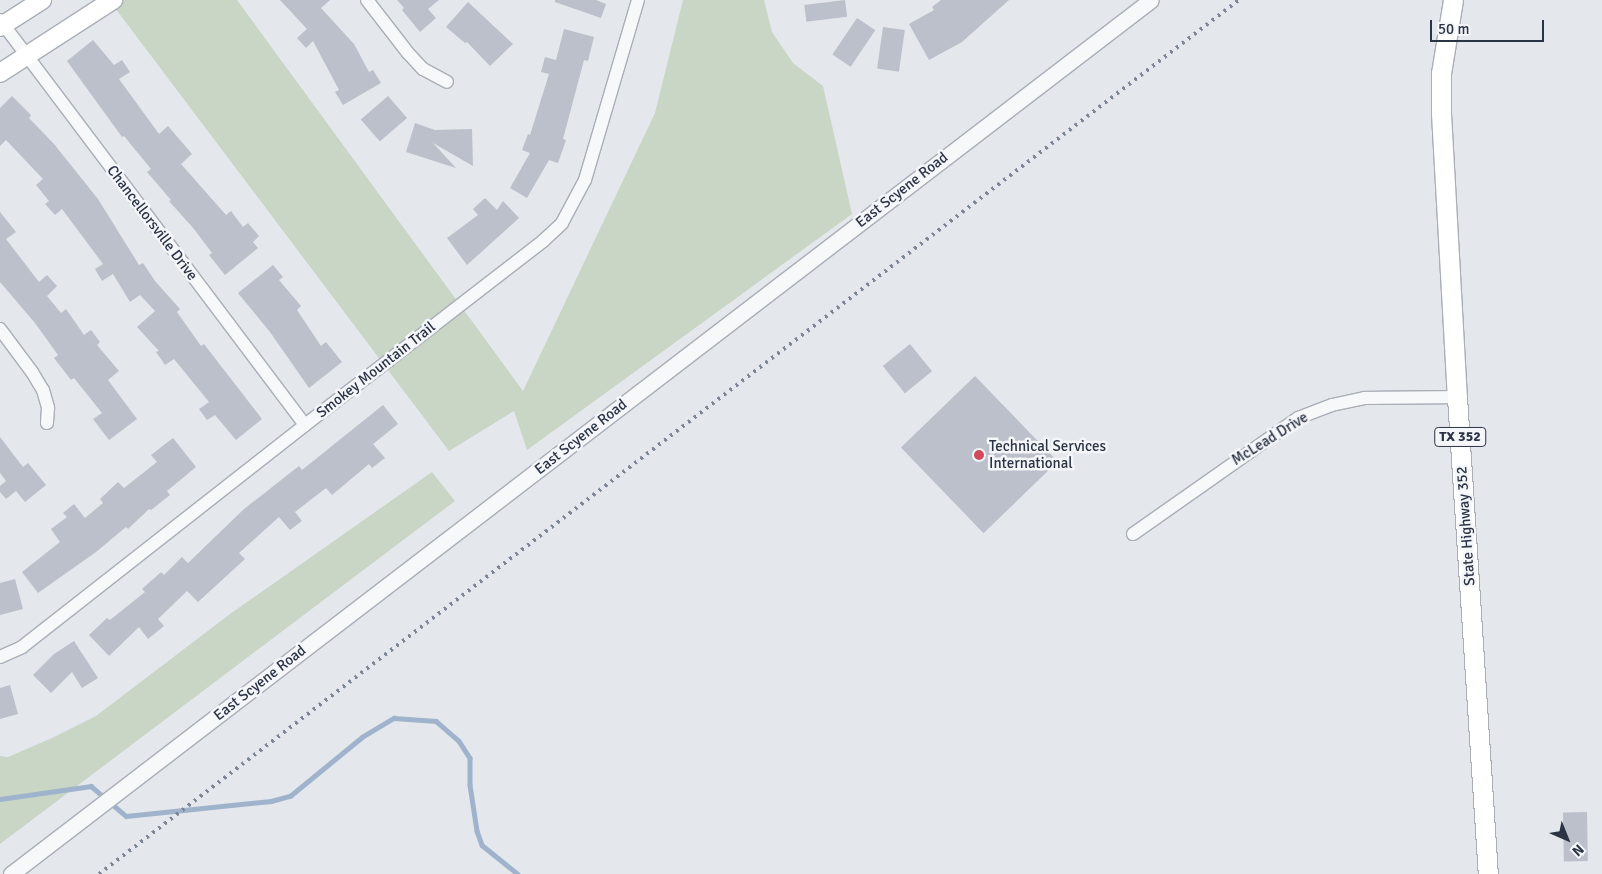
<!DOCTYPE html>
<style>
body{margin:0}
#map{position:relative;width:1602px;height:874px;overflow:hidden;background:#e4e7ec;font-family:Signika,sans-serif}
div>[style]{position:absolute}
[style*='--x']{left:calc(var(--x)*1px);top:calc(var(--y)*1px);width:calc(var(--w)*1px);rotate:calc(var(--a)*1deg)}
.green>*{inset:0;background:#c9d6c5}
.stream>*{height:4.5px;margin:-2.25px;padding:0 2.25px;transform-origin:2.25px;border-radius:2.25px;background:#9fb4cc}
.building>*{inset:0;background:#bbc0ca;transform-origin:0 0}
.roads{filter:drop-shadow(1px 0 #a9aeb7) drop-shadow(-1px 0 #a9aeb7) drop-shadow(0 1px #a9aeb7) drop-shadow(0 -1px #a9aeb7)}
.minor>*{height:12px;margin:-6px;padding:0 6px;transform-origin:6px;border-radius:6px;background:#f7f8fa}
.tertiary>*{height:15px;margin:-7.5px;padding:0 7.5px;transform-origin:7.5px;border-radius:7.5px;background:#f7f8fa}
.secondary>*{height:18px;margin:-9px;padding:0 9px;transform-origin:9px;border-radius:9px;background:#fff}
.primary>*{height:19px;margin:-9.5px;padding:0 9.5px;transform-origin:9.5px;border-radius:9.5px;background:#fff}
.rail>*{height:4px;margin-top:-2px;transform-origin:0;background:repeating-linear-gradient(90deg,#7d8696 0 2.5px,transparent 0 7.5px)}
.dots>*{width:14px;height:14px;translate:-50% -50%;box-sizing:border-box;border:2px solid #f4f6f9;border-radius:50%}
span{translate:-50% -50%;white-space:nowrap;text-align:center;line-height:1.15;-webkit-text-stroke:5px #f4f6f9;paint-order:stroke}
.shield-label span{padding:1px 4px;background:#f4f6f9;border:1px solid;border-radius:4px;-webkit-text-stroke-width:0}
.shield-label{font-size:14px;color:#2b3445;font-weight:700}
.street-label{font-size:15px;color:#2b3445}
.poi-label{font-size:15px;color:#2b3445}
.left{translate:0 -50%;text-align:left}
.north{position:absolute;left:1542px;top:814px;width:50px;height:50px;-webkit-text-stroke:4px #f4f6f9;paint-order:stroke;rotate:136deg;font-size:14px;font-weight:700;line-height:20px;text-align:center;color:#2b3445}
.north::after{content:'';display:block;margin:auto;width:18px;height:22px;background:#2b3445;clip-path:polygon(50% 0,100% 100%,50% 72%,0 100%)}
.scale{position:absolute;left:1430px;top:20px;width:114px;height:22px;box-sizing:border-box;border:2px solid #2b3445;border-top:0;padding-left:6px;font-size:15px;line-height:18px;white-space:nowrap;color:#2b3445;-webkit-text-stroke:4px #f4f6f9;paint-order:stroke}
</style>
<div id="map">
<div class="green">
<div style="clip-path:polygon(109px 0,237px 0,523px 391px,655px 113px,683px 0,764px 0,772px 32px,793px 63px,823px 86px,852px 214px,527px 450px,514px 411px,449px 451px)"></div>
<div style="clip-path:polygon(432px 472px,455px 501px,0 844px,0 756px,8px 757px,52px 738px,96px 716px,230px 614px)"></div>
</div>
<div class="stream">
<div style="--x:0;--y:799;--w:92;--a:-8.1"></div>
<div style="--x:91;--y:786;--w:46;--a:40.6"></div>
<div style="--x:126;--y:816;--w:146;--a:-5.9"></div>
<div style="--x:271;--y:801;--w:20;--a:-15"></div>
<div style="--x:290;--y:796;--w:93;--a:-39.3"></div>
<div style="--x:362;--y:737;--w:37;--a:-31"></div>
<div style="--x:394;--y:718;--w:42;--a:4.1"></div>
<div style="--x:436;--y:721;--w:30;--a:41"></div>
<div style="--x:459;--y:741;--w:20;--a:57"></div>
<div style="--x:470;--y:758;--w:27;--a:90"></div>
<div style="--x:470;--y:785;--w:47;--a:81.3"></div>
<div style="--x:477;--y:831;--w:15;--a:70"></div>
<div style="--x:482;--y:845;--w:46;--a:38.9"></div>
</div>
<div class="building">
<div style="clip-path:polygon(280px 0,330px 0,321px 8px,354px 44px,369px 72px,373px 70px,381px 83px,343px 105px,335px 92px,339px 90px,313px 41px,306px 48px,297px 38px,307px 29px)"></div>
<div style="clip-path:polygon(397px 0,439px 0,428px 9px,436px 18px,420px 32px,402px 10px,404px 8px)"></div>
<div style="clip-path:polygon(555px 0,596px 0,606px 4px,601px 18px,555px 2px)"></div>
<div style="left:845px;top:0;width:17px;height:41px;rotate:83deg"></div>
<div style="clip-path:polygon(941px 0,1009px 0,962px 42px,929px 60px,909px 24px,934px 10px,932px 7px)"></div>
<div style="clip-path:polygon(468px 2px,513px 44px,490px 66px,467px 42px,465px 43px,446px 27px)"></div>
<div style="left:857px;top:18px;width:22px;height:44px;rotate:34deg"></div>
<div style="left:883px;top:27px;width:22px;height:42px;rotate:8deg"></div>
<div style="clip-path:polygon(564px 29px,594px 37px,588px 61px,584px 60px,563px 139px,566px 140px,558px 163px,549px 160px,527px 198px,510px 188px,530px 153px,522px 150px,528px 134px,530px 135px,549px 74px,541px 72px,545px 57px,556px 60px)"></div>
<div style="clip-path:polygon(93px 40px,114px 65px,122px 60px,130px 72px,119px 79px,159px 134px,168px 126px,192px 154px,181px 164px,226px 215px,231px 211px,243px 227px,248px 223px,259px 236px,253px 242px,258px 248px,225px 275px,209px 255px,212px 253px,194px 229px,169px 201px,171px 200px,147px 172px,151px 169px,124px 136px,122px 137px,67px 61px)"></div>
<div style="clip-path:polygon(12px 96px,31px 115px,29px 118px,54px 144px,98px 199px,139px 265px,143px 263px,155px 281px,180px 309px,177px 312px,201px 346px,204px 344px,262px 419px,236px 440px,215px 415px,207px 420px,199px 409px,209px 402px,174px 359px,165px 365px,156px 352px,159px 351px,137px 327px,155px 311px,140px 295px,130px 302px,113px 274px,102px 281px,95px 269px,103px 264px,62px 209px,55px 215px,45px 204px,49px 201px,36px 185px,43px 179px,6px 140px,0 146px,0 108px)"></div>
<div style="left:388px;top:96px;width:29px;height:36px;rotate:49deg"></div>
<div style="clip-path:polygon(415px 123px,435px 130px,472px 129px,473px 166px,433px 143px,456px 168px,406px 152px)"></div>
<div style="clip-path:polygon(485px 198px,497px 210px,503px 201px,519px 218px,467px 265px,447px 238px,478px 215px,473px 209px)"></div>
<div style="clip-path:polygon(0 212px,16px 232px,6px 239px,39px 282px,47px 275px,57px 286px,47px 296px,61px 313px,66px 309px,84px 335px,91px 330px,100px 342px,97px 345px,119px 371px,108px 380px,137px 419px,109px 440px,93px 419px,102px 413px,74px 378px,71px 380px,54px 358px,58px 355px,35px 323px,0 282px)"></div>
<div style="clip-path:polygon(273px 265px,283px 277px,279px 280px,301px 306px,297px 310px,321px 346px,326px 342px,342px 362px,309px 388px,270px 332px,238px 293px)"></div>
<div style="left:910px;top:344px;width:35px;height:35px;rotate:51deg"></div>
<div style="left:975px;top:376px;width:119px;height:103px;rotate:46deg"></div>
<div style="clip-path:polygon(383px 405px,398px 424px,373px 444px,385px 458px,372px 468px,369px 464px,332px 495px,326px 488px,295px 512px,302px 521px,290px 530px,279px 517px,239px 553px,245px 559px,198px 602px,187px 591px,158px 619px,164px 626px,148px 639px,139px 627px,109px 656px,89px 635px,107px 618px,110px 620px,145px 592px,142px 589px,161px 572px,164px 575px,182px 557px,188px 563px,244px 509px,299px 466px,302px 470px)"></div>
<div style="clip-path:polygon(0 437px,23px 467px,28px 463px,46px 485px,25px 502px,16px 491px,6px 499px,0 492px,0 486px,6px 481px,0 473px)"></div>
<div style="clip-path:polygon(173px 438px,196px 467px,167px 491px,170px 495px,151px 510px,149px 509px,128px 529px,126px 527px,96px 552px,38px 593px,22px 572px,60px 542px,51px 529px,67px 517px,63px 513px,74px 504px,85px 518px,103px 503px,100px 499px,118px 482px,124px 488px,157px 462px,151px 455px)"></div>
<div style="clip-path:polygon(15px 579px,23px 609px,0 615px,0 583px)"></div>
<div style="clip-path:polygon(74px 641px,98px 678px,82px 688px,72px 672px,51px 693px,33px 675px,54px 654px)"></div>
<div style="clip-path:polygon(10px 685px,18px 714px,0 719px,0 688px)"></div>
<div style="left:1587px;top:812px;width:49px;height:24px;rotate:89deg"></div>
</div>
<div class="roads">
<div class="minor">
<div style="--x:367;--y:0;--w:67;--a:52.3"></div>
<div style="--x:408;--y:53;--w:22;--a:47"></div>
<div style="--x:423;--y:69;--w:27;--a:28"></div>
<div style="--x:0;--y:20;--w:507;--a:53.02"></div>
<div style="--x:0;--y:329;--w:54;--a:53.3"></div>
<div style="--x:32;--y:372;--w:21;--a:59"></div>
<div style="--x:43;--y:390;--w:19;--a:74"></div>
<div style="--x:48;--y:408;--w:15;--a:94"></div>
<div style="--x:1133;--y:534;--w:202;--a:-35.1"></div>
<div style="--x:1298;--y:418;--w:36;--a:-21"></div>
<div style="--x:1332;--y:405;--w:34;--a:-12"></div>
<div style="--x:1365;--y:398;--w:92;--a:-0.6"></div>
<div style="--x:0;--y:657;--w:24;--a:-24"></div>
<div style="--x:22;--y:647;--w:360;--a:-38.1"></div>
<div style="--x:305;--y:425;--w:301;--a:-37.7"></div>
<div style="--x:543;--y:241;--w:26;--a:-43"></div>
<div style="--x:562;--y:223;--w:49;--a:-61.9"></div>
<div style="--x:585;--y:180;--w:188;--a:-73.6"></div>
</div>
<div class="tertiary">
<div style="--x:11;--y:874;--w:1436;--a:-37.48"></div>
</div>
<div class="secondary">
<div style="--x:0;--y:27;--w:50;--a:-32.7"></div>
<div style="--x:0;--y:73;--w:135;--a:-32.9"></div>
</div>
<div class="primary">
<div style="--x:1453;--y:0;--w:74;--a:99.3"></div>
<div style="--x:1441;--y:73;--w:40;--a:90"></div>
<div style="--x:1441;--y:113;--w:284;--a:86.8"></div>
<div style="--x:1457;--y:397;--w:478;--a:86.3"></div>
</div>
</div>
<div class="rail">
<div style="--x:99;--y:874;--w:1436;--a:-37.48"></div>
</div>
<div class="dots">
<div style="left:979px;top:455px;background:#d1495b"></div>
</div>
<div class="shield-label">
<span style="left:1460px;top:437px">TX 352</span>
</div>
<div class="street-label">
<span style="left:902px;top:190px;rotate:-38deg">East Scyene Road</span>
<span style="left:152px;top:223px;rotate:53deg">Chancellorsville Drive</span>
<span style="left:376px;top:370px;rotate:-38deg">Smokey Mountain Trail</span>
<span style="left:581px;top:437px;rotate:-38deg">East Scyene Road</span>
<span style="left:1270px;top:439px;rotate:-32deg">McLead Drive</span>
<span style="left:1466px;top:526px;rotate:-94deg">State Highway 352</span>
<span style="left:260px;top:683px;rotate:-38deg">East Scyene Road</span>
</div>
<div class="poi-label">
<span class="left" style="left:989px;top:455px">Technical Services<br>International</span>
</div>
<div class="north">N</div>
<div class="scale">50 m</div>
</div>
